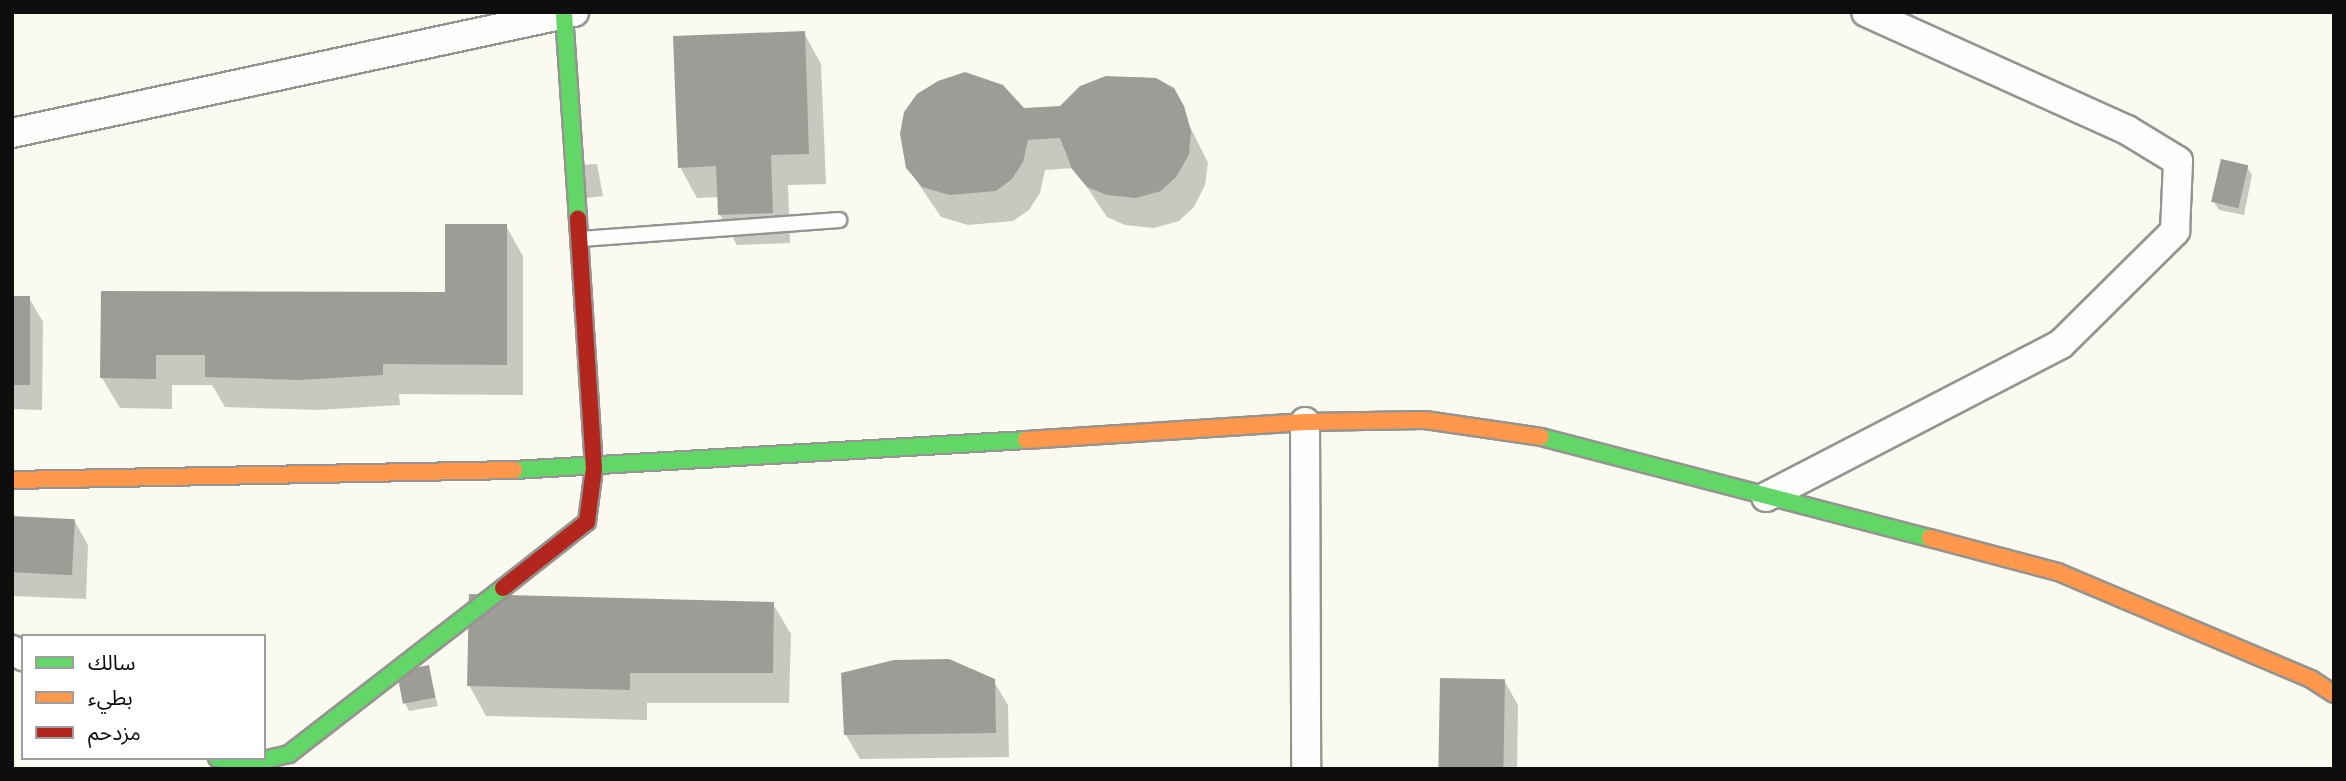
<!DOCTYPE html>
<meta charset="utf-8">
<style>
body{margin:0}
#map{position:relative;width:2346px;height:781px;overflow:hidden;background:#fbfaf1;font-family:"Source Serif 4","Noto Sans Arabic",serif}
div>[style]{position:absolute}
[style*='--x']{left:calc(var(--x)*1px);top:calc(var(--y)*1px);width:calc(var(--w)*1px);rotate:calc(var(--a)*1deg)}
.shadow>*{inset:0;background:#0003}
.building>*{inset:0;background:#9e9c97;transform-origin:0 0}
.roads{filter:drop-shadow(2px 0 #949490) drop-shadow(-2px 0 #949490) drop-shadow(0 2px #949490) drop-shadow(0 -2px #949490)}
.lane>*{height:14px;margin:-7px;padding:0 7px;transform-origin:7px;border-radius:7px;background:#fefefd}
.street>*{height:28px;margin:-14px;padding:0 14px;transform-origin:14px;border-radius:14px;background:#fefefd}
.fast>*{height:16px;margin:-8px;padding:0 8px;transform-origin:8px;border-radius:8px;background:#63d668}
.slow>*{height:16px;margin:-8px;padding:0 8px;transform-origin:8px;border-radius:8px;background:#ff974d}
.jam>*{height:16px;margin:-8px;padding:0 8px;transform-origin:8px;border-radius:8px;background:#b3261e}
span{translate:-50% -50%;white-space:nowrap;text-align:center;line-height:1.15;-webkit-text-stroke:7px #fff;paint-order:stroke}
.frame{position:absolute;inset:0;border:14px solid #0d0d0d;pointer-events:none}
.legend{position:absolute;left:21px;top:634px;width:245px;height:126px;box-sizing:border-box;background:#fff;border:2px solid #9e9e9e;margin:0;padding:9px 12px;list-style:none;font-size:21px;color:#0d0d0d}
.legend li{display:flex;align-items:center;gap:14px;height:35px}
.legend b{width:35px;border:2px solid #9e9e9e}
</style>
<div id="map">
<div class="shadow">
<div style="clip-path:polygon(804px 33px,821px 64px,826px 184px,788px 185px,790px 243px,737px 245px,720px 215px,719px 197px,697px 198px,680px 167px)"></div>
<div style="clip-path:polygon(965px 74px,1002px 86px,1023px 110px,1061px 108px,1106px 78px,1142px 77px,1172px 90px,1208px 163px,1205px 185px,1194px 207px,1179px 221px,1154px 228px,1125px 225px,1107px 217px,1074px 168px,1045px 170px,1040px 193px,1029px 210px,1013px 221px,968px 225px,941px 217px,908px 168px)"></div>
<div style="clip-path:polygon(597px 164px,603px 196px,586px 198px,579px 165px)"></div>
<div style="clip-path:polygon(2247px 167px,2252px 175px,2244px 215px,2219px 210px,2214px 202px)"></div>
<div style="clip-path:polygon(506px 226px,523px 256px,523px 395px,399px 394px,400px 405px,318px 410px,225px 407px,212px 385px,172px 385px,172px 409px,120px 408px,102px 378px,102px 292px,447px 293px)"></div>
<div style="clip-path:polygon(12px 298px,29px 298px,43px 322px,42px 410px,12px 409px)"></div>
<div style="clip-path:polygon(12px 518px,74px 520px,88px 545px,86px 599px,12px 596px)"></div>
<div style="clip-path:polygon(773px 604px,791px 634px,789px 703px,647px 703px,647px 720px,486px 716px,469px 685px)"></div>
<div style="clip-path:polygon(428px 667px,438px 706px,409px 711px,405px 703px)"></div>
<div style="clip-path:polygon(993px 680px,1008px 705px,1009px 757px,860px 759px,846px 735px)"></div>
<div style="clip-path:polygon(1504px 680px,1518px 705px,1517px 769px,1440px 769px)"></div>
</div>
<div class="building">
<div style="clip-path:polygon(805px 31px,809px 154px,771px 155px,773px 213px,718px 215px,716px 166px,678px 168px,673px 36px)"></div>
<div style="clip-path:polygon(965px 72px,1003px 85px,1024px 108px,1060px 106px,1080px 86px,1106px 76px,1156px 78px,1174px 88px,1184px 106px,1191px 131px,1189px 154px,1177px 176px,1161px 191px,1136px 198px,1107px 195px,1087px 187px,1072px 169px,1060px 138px,1028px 140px,1023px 162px,1012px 179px,996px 191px,950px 195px,922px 187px,906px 168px,900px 134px,904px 112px,917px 94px,938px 81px)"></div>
<div style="left:2221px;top:159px;width:28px;height:44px;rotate:13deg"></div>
<div style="clip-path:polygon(445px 224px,507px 224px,507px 365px,383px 364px,383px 375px,300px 380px,205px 377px,205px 355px,156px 355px,156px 379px,100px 378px,101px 291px,445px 292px)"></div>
<div style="left:12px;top:296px;width:18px;height:89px"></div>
<div style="left:12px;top:516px;width:63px;height:56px;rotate:3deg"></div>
<div style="clip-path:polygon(469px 594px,774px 602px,773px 673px,630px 673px,630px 690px,467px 686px)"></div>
<div style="clip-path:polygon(949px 659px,995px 679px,996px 733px,844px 735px,841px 673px,894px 660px)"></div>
<div style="left:429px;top:665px;width:33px;height:33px;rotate:79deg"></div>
<div style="left:1440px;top:678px;width:65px;height:91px;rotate:1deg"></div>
</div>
<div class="roads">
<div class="lane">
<div style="--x:581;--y:239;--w:259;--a:-4.2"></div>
</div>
<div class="street">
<div style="--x:12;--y:133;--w:575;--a:-12.15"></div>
<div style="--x:1305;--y:422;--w:347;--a:89.8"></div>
<div style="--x:1766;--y:497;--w:332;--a:-27.4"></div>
<div style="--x:2061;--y:344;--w:161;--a:-44.7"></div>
<div style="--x:2175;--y:231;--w:70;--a:-87.5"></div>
<div style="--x:2178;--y:161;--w:60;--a:-148.7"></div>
<div style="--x:2127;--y:130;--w:286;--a:-155.7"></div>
<div style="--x:12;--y:650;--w:13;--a:29"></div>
</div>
<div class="fast">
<div style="--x:564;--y:14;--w:205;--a:86.1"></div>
<div style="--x:1541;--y:437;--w:402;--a:14.6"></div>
<div style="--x:514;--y:470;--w:513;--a:-3.35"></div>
<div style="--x:217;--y:758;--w:31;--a:11"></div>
<div style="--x:247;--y:764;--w:43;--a:-13.4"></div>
<div style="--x:289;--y:754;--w:271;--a:-37.8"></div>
</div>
<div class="slow">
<div style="--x:1026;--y:440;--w:280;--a:-3.7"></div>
<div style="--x:1305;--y:422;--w:120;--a:-1"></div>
<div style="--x:1425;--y:420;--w:117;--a:8.3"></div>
<div style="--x:12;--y:480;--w:502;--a:-1.14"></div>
<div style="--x:1930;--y:538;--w:132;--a:14.9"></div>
<div style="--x:2058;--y:572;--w:275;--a:22.9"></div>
<div style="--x:2311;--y:679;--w:27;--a:33"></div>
</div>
<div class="jam">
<div style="--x:503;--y:588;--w:107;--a:-38.2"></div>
<div style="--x:587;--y:522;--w:54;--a:-82.6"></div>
<div style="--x:594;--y:468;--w:250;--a:-93.7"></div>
</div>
</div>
<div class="frame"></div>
<ul class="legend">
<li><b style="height:9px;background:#63d668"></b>سالك</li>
<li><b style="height:9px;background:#ff974d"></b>بطيء</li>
<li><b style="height:9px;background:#b3261e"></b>مزدحم</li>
</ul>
</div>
